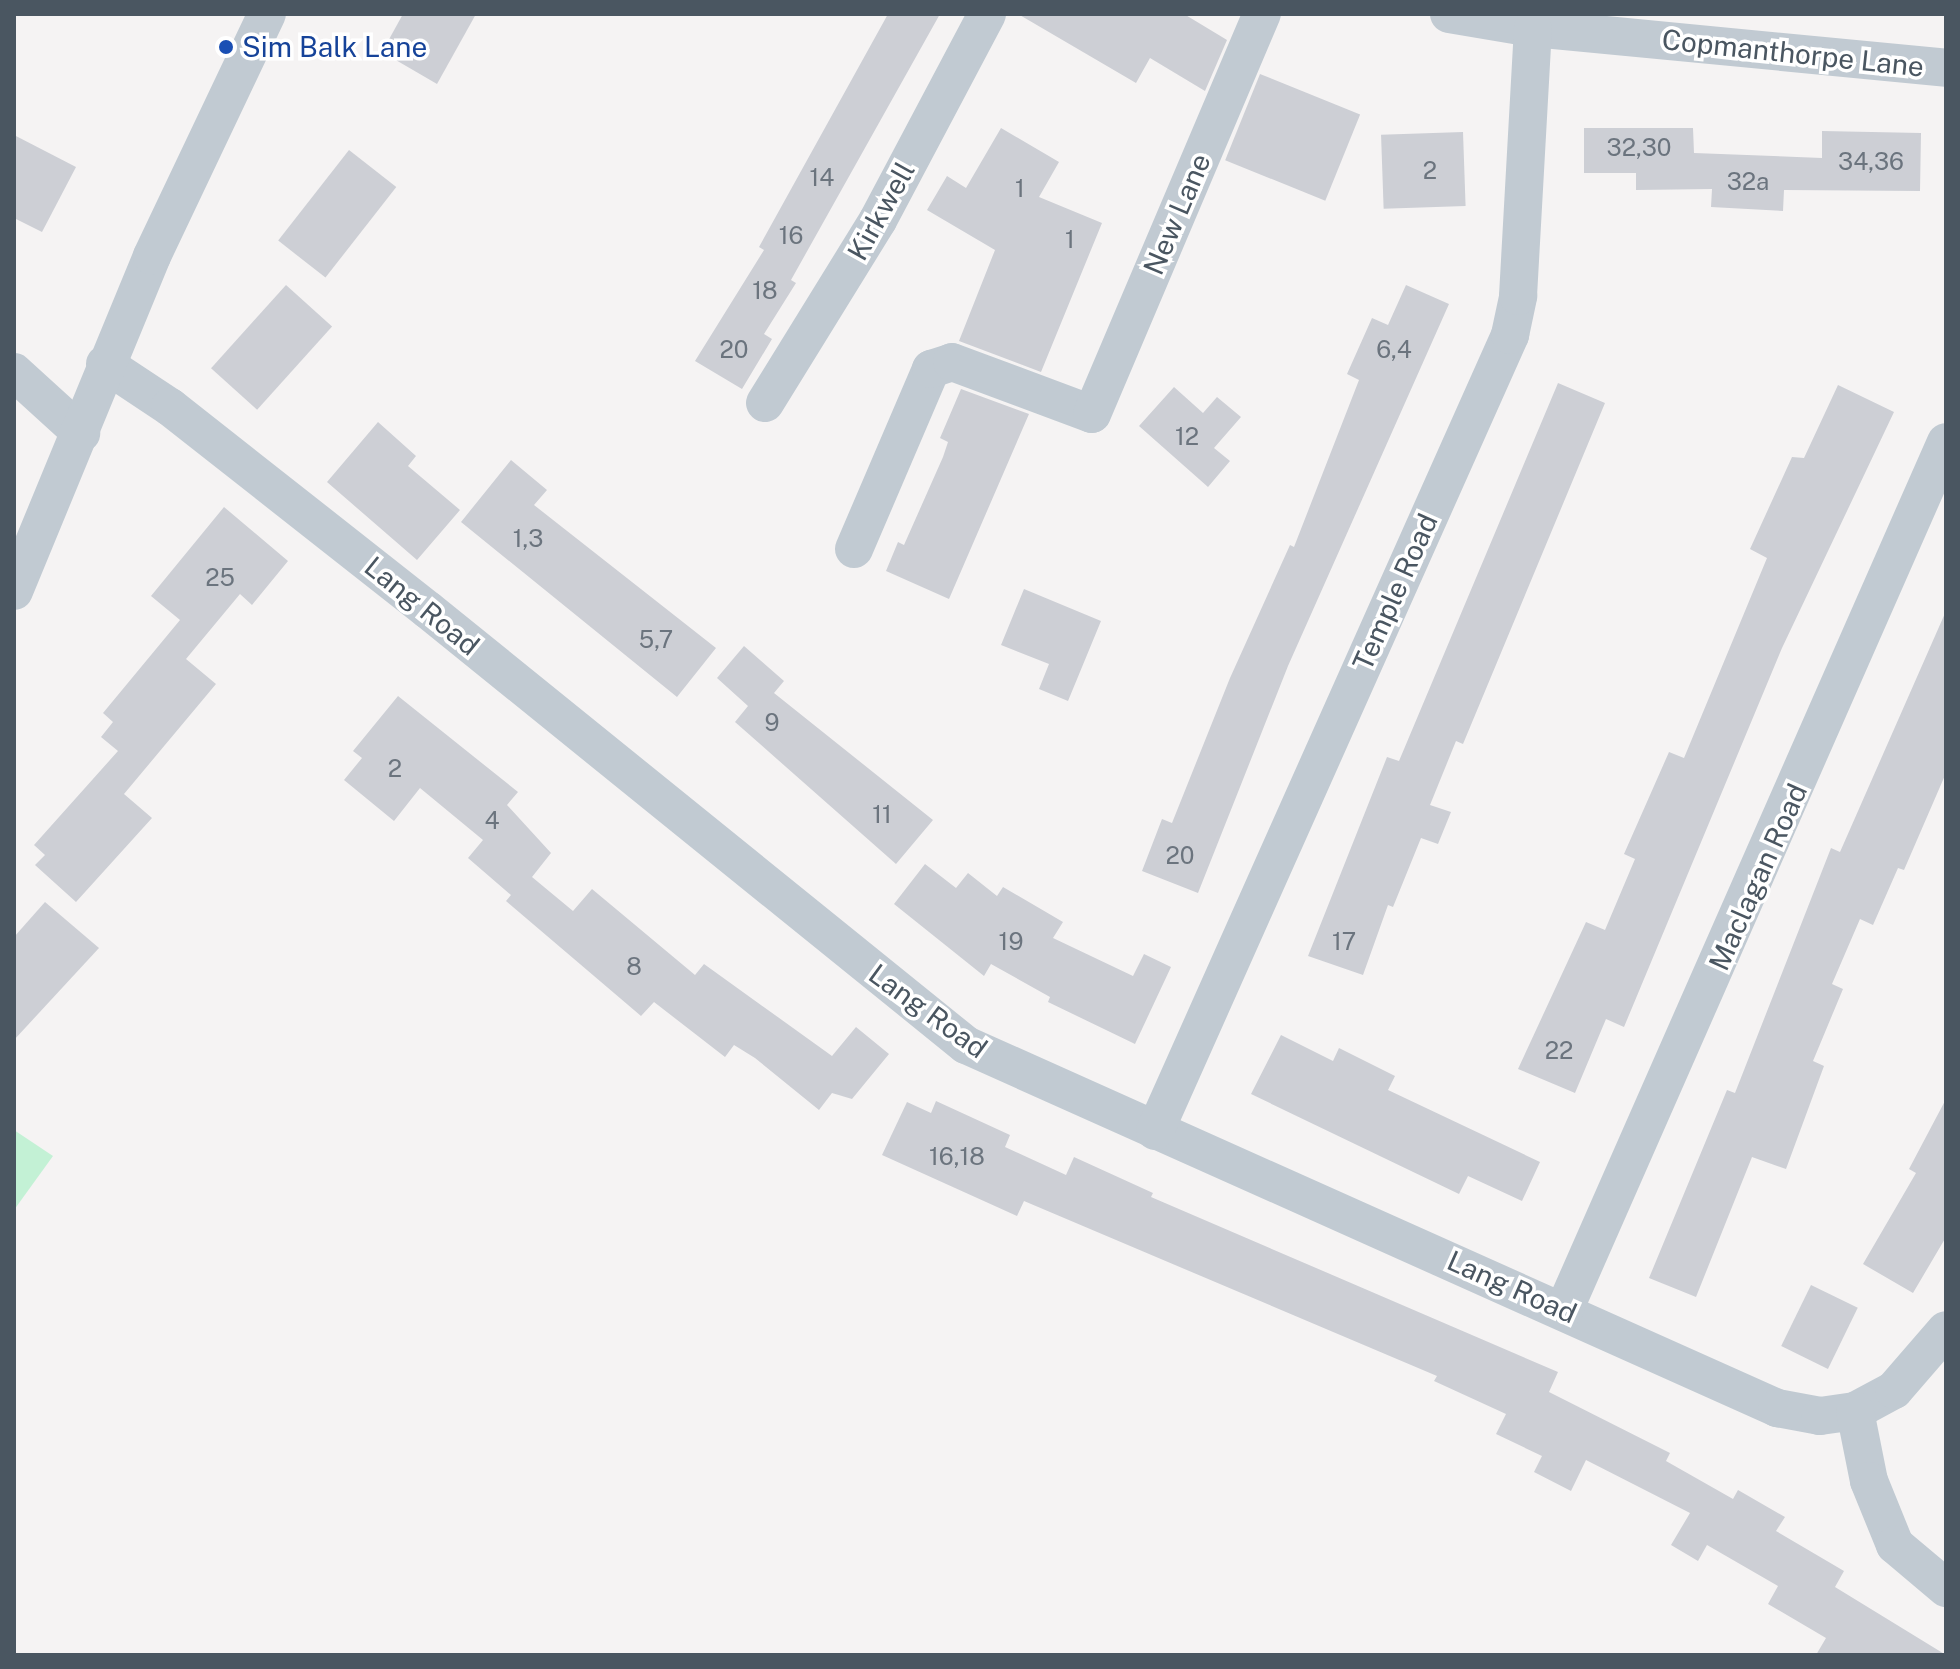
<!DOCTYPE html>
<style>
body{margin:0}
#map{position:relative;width:1960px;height:1669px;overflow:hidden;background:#f5f3f3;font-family:"Public Sans",sans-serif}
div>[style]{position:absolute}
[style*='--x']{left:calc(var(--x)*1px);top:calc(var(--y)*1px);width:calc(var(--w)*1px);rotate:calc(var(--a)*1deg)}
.green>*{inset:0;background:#c3f1d5}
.building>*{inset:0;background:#cdcfd5;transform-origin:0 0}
.minor>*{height:38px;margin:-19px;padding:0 19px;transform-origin:19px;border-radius:19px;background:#c1cad2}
.dots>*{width:22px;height:22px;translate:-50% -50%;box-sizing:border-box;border:4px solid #fff;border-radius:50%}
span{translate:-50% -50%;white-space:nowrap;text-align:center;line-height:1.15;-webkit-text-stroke:7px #fff;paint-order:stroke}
.number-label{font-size:24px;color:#6b747e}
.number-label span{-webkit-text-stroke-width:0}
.transit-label{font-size:28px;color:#164399}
.left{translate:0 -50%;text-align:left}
.street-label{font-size:28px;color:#4a5661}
.frame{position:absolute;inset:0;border:16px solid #4a5661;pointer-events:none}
</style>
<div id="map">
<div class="green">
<div style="clip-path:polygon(14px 1130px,53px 1156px,14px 1210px)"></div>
</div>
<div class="building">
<div style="clip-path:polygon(403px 14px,476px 14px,437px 84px,382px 52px)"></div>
<div style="clip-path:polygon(888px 14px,940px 14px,791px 280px,796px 283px,764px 334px,772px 339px,742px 389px,695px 361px,764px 250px,759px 247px)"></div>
<div style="clip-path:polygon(1018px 14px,1184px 14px,1227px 40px,1205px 91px,1150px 58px,1136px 83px)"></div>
<div style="left:1260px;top:74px;width:108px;height:93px;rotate:22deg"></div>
<div style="clip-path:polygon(1001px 128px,1059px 162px,1039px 197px,1102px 223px,1041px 372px,959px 341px,995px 250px,927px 210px,947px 176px,966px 188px)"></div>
<div style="clip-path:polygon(1584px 128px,1693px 128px,1694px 153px,1822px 158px,1822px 131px,1921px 133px,1920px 191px,1784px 190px,1783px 211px,1711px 207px,1712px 189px,1636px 190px,1636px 173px,1584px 173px)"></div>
<div style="left:1463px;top:132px;width:74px;height:82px;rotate:88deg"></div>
<div style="clip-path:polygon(14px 135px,76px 167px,42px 232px,14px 218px)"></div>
<div style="left:349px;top:150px;width:60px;height:115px;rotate:38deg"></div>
<div style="left:286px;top:285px;width:62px;height:112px;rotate:42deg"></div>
<div style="clip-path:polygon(1406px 285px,1449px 304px,1288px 666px,1198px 893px,1142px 871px,1162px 819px,1172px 823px,1230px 678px,1290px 545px,1294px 547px,1359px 380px,1347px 374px,1372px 318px,1388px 325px)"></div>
<div style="clip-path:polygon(1558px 383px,1605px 403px,1463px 744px,1456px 741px,1430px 805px,1451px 812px,1438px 844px,1421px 838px,1393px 907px,1388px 905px,1363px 975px,1308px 956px,1387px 757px,1399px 761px)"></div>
<div style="clip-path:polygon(1838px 385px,1894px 412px,1782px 648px,1624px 1027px,1606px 1019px,1575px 1093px,1518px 1069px,1586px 922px,1605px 930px,1635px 859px,1624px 854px,1669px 752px,1684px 758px,1767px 558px,1750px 549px,1792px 457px,1804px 458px)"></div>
<div style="clip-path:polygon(1174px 387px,1203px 413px,1217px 397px,1241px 417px,1214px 448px,1230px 461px,1208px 487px,1139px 426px)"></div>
<div style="clip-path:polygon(961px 389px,1029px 414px,949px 599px,886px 571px,898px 542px,904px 545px,943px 457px,948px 442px,940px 438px)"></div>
<div style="clip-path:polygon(378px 422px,416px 456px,408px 466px,460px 510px,417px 560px,327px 482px)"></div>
<div style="clip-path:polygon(511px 460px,547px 490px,534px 505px,716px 648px,677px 697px,461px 522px)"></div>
<div style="clip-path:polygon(224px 507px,288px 561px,252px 605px,240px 594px,186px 659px,216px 684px,124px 794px,152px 818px,76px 902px,35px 865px,45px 855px,34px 845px,118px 751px,101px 737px,113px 722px,103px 713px,180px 620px,151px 596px)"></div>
<div style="clip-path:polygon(1024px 589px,1101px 621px,1068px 701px,1039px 689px,1049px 664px,1001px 645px)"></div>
<div style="clip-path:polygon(1946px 611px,1946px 773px,1904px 870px,1898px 868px,1873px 925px,1860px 919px,1832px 984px,1843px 989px,1813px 1061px,1824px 1066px,1786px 1169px,1752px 1157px,1696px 1297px,1649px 1278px,1727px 1090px,1735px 1093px,1831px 848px,1840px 852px)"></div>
<div style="clip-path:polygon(744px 646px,784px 681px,774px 693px,933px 820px,896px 864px,735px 722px,748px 706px,717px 678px)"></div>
<div style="clip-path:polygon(398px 696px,518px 792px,507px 805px,551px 853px,532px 877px,573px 911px,592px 889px,695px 975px,704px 964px,832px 1056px,856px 1027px,889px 1054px,852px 1099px,832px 1093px,819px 1110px,755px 1058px,734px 1045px,725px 1057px,654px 1002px,641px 1016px,506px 901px,511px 895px,468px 858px,483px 840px,420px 788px,394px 821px,344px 780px,362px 758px,353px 751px)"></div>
<div style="clip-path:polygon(925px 864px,956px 888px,968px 873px,997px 896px,1003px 887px,1063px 922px,1053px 938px,1133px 976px,1144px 954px,1171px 967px,1135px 1044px,1048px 1002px,1050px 997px,991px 964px,984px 976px,894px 904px)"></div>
<div style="clip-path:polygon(45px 902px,99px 948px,14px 1040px,14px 937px)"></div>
<div style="clip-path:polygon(1281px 1035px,1333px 1061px,1339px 1048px,1395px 1076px,1388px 1090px,1540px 1162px,1522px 1201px,1468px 1176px,1459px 1194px,1251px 1094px)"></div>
<div style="clip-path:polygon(1946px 1099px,1946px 1237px,1913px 1293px,1863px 1264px,1916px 1173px,1909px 1169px)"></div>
<div style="clip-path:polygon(936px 1101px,1010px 1135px,1005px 1147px,1066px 1175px,1074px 1157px,1153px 1193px,1151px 1197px,1558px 1372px,1549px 1392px,1670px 1453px,1666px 1461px,1733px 1499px,1738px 1490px,1785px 1517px,1776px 1531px,1844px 1571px,1835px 1587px,1946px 1655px,1816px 1655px,1826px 1638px,1768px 1604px,1778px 1586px,1707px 1545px,1698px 1561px,1671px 1545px,1690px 1513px,1586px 1460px,1571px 1491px,1534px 1472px,1542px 1456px,1496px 1434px,1506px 1414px,1434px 1381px,1437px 1376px,1024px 1201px,1017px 1216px,882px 1155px,907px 1102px,931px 1113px)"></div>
<div style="left:1811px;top:1285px;width:52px;height:68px;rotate:26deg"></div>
</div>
<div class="minor">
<div style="--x:1449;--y:14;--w:85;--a:9.5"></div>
<div style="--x:1533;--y:28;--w:415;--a:5.5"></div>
<div style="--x:105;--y:364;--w:78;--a:33.5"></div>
<div style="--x:170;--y:407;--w:328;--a:38.2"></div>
<div style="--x:428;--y:610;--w:692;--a:38.96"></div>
<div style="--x:966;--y:1045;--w:889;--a:24.11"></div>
<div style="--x:1777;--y:1408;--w:44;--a:10.5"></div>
<div style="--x:1820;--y:1416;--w:35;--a:-8"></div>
<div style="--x:1855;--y:1411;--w:44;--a:-28.3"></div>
<div style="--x:1894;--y:1390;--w:79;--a:-49.1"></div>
<div style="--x:14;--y:372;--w:91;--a:42.3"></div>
<div style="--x:765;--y:403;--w:215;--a:-58.3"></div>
<div style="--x:878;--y:220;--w:233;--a:-62.1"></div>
<div style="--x:854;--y:549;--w:196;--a:-66.8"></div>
<div style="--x:931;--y:369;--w:22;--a:-18"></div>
<div style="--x:952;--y:362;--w:149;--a:20.4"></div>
<div style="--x:1092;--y:414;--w:435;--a:-67"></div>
<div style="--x:14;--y:591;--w:362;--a:-67.6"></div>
<div style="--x:152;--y:256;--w:268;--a:-64.6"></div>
<div style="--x:1155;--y:1131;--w:872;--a:-65.96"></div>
<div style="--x:1510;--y:335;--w:40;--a:-78"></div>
<div style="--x:1518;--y:296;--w:268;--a:-86.8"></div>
<div style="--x:1564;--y:1310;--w:948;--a:-66.25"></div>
<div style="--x:1855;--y:1411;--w:71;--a:78.7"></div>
<div style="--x:1869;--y:1481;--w:69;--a:67.9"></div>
<div style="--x:1895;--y:1545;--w:67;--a:40.1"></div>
</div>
<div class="dots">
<div style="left:226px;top:47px;background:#1a4fb4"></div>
</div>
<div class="number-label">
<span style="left:1639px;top:148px">32,30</span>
<span style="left:1871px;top:162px">34,36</span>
<span style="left:1430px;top:171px">2</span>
<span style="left:822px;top:178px">14</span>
<span style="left:1748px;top:182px">32a</span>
<span style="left:1020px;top:189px">1</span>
<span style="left:791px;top:236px">16</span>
<span style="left:1070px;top:240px">1</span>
<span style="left:765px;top:291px">18</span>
<span style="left:734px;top:350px">20</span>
<span style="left:1394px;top:350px">6,4</span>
<span style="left:1187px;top:437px">12</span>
<span style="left:528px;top:539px">1,3</span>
<span style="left:220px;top:578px">25</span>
<span style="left:656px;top:640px">5,7</span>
<span style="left:772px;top:723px">9</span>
<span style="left:395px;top:769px">2</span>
<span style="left:882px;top:815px">11</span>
<span style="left:492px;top:821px">4</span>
<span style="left:1180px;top:856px">20</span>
<span style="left:1011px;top:942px">19</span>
<span style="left:1344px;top:942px">17</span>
<span style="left:634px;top:967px">8</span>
<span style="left:1559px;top:1051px">22</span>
<span style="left:957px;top:1157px">16,18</span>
</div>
<div class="transit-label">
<span class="left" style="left:242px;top:47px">Sim Balk Lane</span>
</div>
<div class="street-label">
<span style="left:1793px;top:53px;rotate:6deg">Copmanthorpe Lane</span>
<span style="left:881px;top:211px;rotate:-61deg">Kirkwell</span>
<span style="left:1177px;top:214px;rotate:-67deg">New Lane</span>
<span style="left:1395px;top:592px;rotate:-66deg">Temple Road</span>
<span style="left:422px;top:606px;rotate:39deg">Lang Road</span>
<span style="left:1758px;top:877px;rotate:-66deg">Maclagan Road</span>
<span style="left:928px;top:1011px;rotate:36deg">Lang Road</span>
<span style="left:1512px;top:1287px;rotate:24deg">Lang Road</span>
</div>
<div class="frame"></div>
</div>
